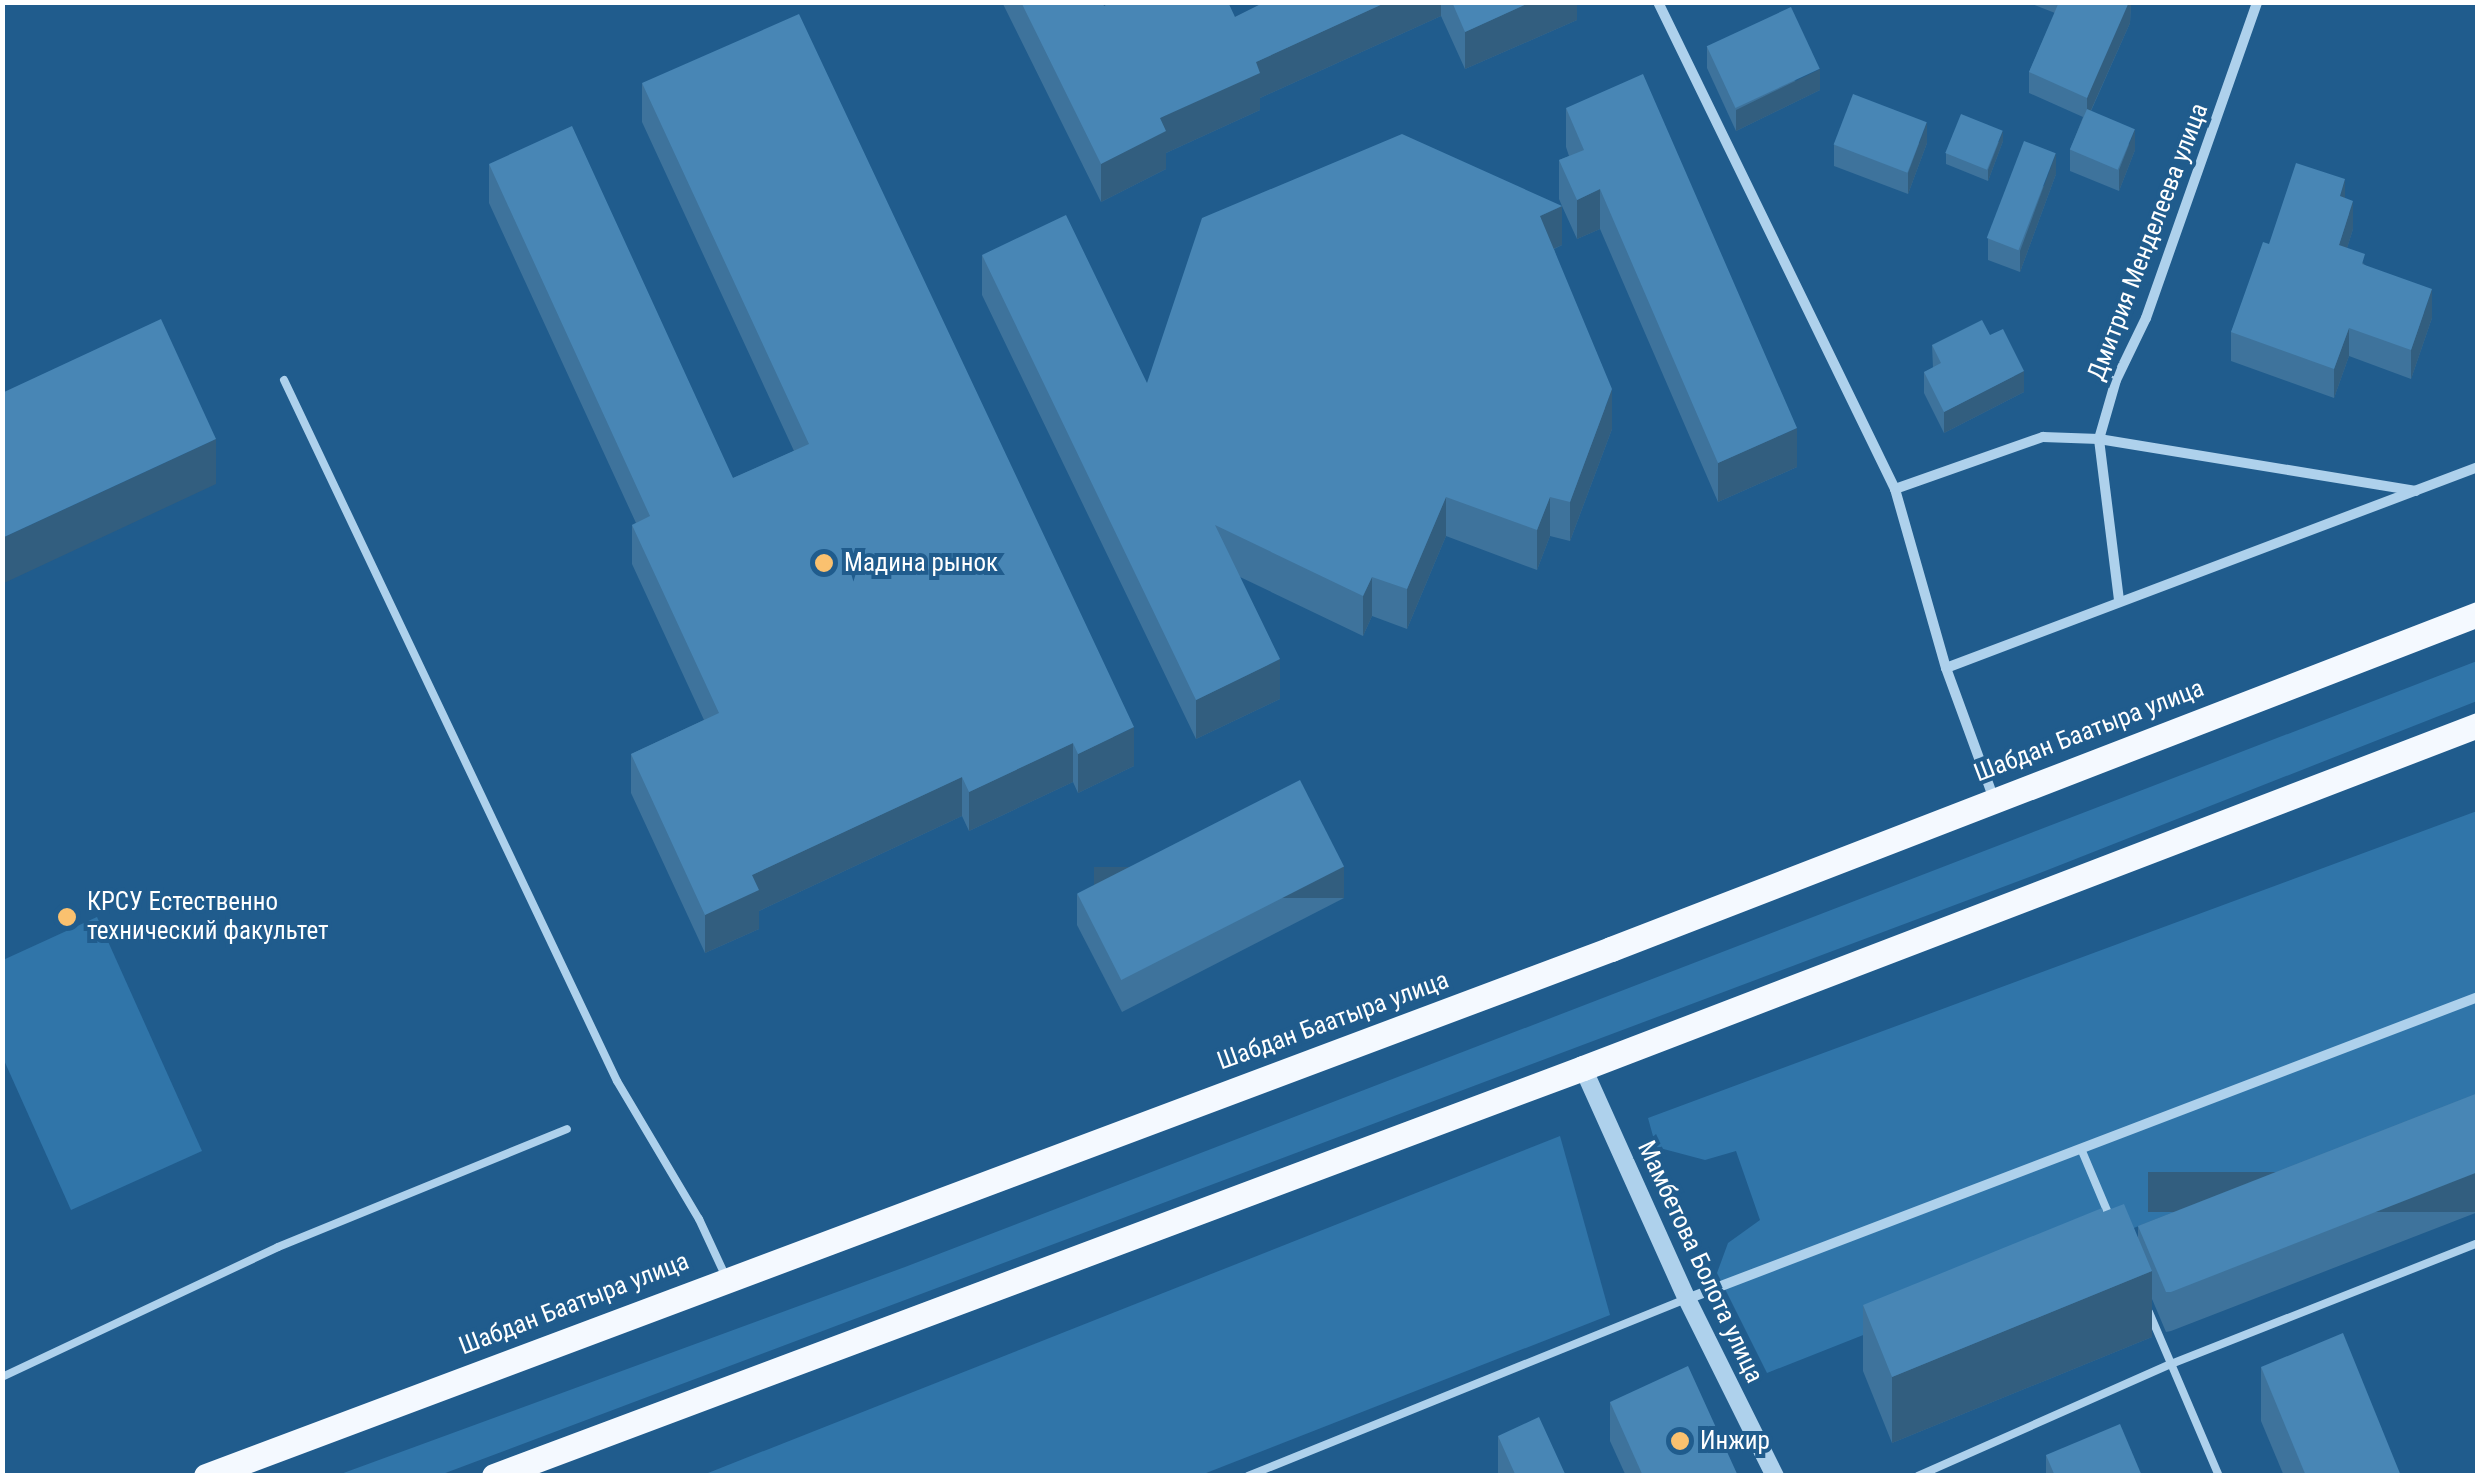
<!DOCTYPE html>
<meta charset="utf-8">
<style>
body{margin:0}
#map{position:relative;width:2480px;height:1478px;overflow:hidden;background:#205c8d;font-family:"Roboto Condensed",sans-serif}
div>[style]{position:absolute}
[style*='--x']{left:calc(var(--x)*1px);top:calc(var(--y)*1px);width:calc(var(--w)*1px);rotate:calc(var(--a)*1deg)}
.green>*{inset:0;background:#3075a9}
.service>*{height:8px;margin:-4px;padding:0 4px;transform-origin:4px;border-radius:4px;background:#aed1ec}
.minor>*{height:10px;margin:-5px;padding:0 5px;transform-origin:5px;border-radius:5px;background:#aed1ec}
.tertiary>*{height:18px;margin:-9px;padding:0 9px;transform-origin:9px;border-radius:9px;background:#aed1ec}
.primary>*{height:25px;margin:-12.5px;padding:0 12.5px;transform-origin:12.5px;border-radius:12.5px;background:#f4f9ff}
.wall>*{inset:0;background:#3e739c}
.shaded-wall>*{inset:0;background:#325e7f;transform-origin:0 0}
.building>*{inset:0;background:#4886b5;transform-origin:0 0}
.dots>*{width:28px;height:28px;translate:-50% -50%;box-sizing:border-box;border:5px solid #205c8d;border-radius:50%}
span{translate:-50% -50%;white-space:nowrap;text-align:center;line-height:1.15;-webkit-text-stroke:8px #205c8d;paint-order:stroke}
.street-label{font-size:25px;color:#fff}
.poi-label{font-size:25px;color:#fff}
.left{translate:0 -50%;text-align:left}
.frame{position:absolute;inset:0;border:5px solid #fff;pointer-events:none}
</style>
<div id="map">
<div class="green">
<div style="clip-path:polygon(2477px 661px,2477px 701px,2045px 871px,440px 1475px,338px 1475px,905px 1267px)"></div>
<div style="clip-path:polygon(2477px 811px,2477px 1099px,2197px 1203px,1767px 1373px,1717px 1273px,1728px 1243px,1760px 1220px,1736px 1151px,1705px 1160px,1656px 1147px,1648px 1118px)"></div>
<div style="clip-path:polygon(97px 917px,202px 1151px,71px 1210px,3px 1058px,3px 960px)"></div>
<div style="clip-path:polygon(1560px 1136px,1610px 1315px,1201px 1475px,703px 1475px)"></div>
</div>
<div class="service">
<div style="--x:284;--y:380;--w:776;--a:64.59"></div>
<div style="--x:617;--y:1081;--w:161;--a:59.3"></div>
<div style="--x:699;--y:1219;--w:62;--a:65.1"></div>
<div style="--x:2082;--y:1151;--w:75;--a:67.2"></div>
<div style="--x:2149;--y:1312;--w:178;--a:66.9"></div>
<div style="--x:2;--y:1377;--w:305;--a:-25.2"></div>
<div style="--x:278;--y:1247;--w:312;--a:-22.2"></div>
<div style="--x:1248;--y:1476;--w:473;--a:-22"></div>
<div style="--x:1918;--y:1476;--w:277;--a:-23.9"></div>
<div style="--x:2171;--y:1364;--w:330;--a:-21.5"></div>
</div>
<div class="minor">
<div style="--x:1658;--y:2;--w:542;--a:64.05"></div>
<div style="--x:1895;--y:489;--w:186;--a:74.1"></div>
<div style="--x:1946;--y:668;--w:140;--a:69.9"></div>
<div style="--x:1895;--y:489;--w:157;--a:-19.4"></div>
<div style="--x:2043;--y:437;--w:56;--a:2"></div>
<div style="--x:2099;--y:439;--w:321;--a:9.3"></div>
<div style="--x:2119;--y:600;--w:162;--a:-97.1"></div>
<div style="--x:2099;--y:439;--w:61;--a:-73.9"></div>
<div style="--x:2116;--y:380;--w:69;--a:-64.2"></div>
<div style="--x:2146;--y:318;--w:335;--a:-70.6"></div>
<div style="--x:1946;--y:668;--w:569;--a:-20.7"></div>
<div style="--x:1687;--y:1299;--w:847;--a:-20.9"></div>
</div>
<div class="tertiary">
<div style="--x:1583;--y:1068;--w:253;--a:65.8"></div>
<div style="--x:1687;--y:1299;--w:198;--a:63.6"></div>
</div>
<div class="primary">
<div style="--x:206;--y:1476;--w:1501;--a:-20.56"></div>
<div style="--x:1611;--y:949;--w:929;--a:-21.13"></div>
<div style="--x:494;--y:1476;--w:1163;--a:-20.54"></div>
<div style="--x:1583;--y:1068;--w:958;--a:-20.97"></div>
</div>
<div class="wall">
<div style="clip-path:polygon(1002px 2px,1102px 2px,1104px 6px,1235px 17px,1265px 2px,1577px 2px,1577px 20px,1465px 69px,1441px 16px,1260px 98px,1260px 110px,1166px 153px,1166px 169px,1101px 202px)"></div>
<div style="clip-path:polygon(2027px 2px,2131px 2px,2130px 23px,2091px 111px,2135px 150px,2119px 191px,2070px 171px,2070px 150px,2083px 117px,2029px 93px,2029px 72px,2055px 13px)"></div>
<div style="clip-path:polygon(1707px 47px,1820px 90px,1736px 131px,1707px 68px)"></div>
<div style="clip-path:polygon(642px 83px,1134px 766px,1078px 793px,1073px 782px,969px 831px,962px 816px,759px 911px,759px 929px,705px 953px,631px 793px,631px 754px,704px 720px,632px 564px,632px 525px,636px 523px,489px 203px,489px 164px,733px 478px,794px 451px,642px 122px)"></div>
<div style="clip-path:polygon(1566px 108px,1797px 467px,1718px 502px,1600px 229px,1577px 239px,1562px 206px,1562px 245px,1554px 249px,1612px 429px,1570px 541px,1550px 536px,1537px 570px,1446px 536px,1407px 629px,1372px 616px,1363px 636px,1240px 577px,1280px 699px,1196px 739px,982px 295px,982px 255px,1147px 383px,1562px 206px,1559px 199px,1559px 160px,1569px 156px,1566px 147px)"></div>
<div style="clip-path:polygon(2003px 141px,1988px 181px,1946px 164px,1946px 153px)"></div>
<div style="clip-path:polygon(1927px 143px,1908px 194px,1834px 166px,1834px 145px)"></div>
<div style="clip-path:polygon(2056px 174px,2020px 272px,1988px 260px,1988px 239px)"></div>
<div style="clip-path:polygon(2345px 198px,2353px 229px,2347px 248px,2365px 265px,2432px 318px,2411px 379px,2349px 356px,2334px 398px,2231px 361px,2231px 332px,2269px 244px)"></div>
<div style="clip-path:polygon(1990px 335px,2024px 392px,1944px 433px,1924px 393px,1924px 372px,1933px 368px,1932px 345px)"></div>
<div style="clip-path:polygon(1077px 894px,1344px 898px,1122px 1012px,1077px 925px)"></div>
<div style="clip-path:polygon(2478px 1093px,2478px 1212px,2171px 1331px,2166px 1332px,2152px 1299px,2152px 1337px,1892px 1443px,1863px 1371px,1863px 1305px,2138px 1237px,2138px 1226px)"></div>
<div style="clip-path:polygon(2261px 1367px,2401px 1476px,2284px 1476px,2261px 1421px)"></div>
<div style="clip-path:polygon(1610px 1402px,1738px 1476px,1626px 1476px,1610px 1441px)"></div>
<div style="clip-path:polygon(1498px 1436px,1566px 1476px,1498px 1476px)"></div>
<div style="clip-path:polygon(2046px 1455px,2142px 1476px,2046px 1476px)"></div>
</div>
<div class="shaded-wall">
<div style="clip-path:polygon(1387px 2px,1441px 2px,1441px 16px,1260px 98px,1260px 110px,1166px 153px,1166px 169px,1101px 202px,1101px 164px,1160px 118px,1256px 62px)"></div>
<div style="clip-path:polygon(1531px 2px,1577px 2px,1577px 20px,1465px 69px,1465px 32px)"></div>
<div style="clip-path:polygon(2125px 2px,2131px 2px,2130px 23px,2087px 119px,2087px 98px)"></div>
<div style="clip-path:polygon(1820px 69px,1820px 90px,1736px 131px,1736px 110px)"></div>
<div style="clip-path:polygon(1927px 122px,1927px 143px,1908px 194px,1908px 173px)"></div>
<div style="clip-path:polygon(2135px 129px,2135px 150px,2119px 191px,2119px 170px)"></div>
<div style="clip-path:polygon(2003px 131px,2003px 141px,1988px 181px,1988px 170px)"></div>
<div style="clip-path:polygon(2056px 153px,2056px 174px,2020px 272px,2020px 251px)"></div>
<div style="clip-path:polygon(2345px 179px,2345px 208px,2340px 196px)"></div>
<div style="clip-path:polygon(1600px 189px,1600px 229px,1577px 239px,1577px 200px)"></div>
<div style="clip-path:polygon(2353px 201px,2353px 229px,2339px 274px,2339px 245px)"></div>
<div style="clip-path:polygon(1562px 206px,1562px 245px,1540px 255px,1540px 216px)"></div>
<div style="clip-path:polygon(2432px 289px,2432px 318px,2411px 379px,2411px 350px)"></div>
<div style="clip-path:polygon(2349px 328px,2349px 356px,2334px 398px,2334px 369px)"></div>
<div style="clip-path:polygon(2024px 371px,2024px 392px,1944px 433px,1944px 412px)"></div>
<div style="clip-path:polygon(1612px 389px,1612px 429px,1570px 541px,1570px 502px)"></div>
<div style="clip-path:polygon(1797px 428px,1797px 467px,1718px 502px,1718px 463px)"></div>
<div style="clip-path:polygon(216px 439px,216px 484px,2px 584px,2px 538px)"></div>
<div style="clip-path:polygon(1446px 497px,1446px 536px,1407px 629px,1407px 589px)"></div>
<div style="clip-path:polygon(1550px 497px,1550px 536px,1537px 570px,1537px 530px)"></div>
<div style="clip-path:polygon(1372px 577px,1372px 616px,1363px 636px,1363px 596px)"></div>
<div style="clip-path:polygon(1280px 659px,1280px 699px,1196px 739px,1196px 700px)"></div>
<div style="clip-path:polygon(1134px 727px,1134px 766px,1078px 793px,1078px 754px)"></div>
<div style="clip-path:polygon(1073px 743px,1073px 782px,969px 831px,969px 792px)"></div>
<div style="clip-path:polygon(962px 777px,962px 816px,759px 911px,759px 929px,705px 953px,705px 915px,752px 875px)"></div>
<div style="left:1344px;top:867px;width:31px;height:250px;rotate:90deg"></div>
<div style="left:2478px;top:1172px;width:40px;height:330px;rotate:90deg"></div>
<div style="clip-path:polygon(2152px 1271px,2152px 1337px,1892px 1443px,1892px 1377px)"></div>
</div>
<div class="building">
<div style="clip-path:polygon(1021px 2px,1102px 2px,1104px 6px,1111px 2px,1228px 2px,1235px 17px,1265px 2px,1387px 2px,1256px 62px,1260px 73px,1160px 118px,1166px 131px,1101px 164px)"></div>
<div style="clip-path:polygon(1452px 2px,1531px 2px,1465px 32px)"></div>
<div style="clip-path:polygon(2059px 2px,2129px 2px,2087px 98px,2029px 72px)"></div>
<div style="left:1791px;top:7px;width:68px;height:93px;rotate:65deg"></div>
<div style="clip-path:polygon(799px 14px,1134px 727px,1078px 754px,1073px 743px,969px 792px,962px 777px,752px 875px,759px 890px,705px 915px,631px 754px,719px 713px,632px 525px,650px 516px,489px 164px,572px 126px,733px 478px,809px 444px,642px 83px)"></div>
<div style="clip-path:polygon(1643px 74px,1797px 428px,1718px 463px,1600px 189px,1577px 200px,1559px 160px,1584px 150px,1566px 108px)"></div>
<div style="left:1853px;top:94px;width:79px;height:54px;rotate:21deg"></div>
<div style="left:2087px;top:109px;width:52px;height:44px;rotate:23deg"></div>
<div style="left:1961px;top:114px;width:45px;height:42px;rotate:22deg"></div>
<div style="clip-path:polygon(1402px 134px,1562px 206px,1540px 216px,1612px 389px,1570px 502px,1550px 497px,1537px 530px,1446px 497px,1407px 589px,1372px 577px,1363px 596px,1215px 525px,1280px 659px,1196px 700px,982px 255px,1066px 215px,1147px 383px,1202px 218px)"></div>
<div style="left:2024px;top:141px;width:34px;height:104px;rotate:21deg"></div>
<div style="clip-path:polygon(2296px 163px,2345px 179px,2340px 196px,2353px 201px,2339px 245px,2365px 254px,2362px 264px,2432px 289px,2411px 350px,2349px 328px,2334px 369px,2231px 332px,2263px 242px,2269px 244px)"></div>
<div style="clip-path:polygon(161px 319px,216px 439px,2px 538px,2px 393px)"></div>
<div style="clip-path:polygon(1982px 320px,1990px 335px,2003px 329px,2024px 371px,1944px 412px,1924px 372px,1941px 363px,1932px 345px)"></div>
<div style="left:1300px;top:780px;width:97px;height:250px;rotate:63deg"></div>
<div style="clip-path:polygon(2478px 1093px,2478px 1172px,2171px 1292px,2166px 1292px,2138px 1226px)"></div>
<div style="clip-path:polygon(2124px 1204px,2152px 1271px,1892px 1377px,1863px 1305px,2102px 1208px,2103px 1212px)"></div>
<div style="clip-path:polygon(2343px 1333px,2401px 1476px,2306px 1476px,2261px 1367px)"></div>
<div style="clip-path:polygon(1688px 1366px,1738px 1476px,1643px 1476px,1610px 1402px)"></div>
<div style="clip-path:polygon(1539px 1417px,1566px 1476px,1512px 1476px,1515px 1474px,1498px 1436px)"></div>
<div style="clip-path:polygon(2120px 1424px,2142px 1476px,2055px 1476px,2046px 1455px)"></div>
</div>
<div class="dots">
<div style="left:824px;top:563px;background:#fac16f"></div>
<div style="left:67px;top:917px;background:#fac16f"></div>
<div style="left:1680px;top:1441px;background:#fac16f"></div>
</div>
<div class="street-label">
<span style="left:2148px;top:242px;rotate:-69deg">Дмитрия Менделеева улица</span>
<span style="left:2089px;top:731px;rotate:-21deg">Шабдан Баатыра улица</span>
<span style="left:1333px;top:1021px;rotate:-20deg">Шабдан Баатыра улица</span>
<span style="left:1700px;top:1262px;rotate:65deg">Мамбетова Болота улица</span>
<span style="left:574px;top:1304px;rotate:-21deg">Шабдан Баатыра улица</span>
</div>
<div class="poi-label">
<span class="left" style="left:844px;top:563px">Мадина рынок</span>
<span class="left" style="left:87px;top:917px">КРСУ Естественно<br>технический факультет</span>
<span class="left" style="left:1700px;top:1441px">Инжир</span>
</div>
<div class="frame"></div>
</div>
